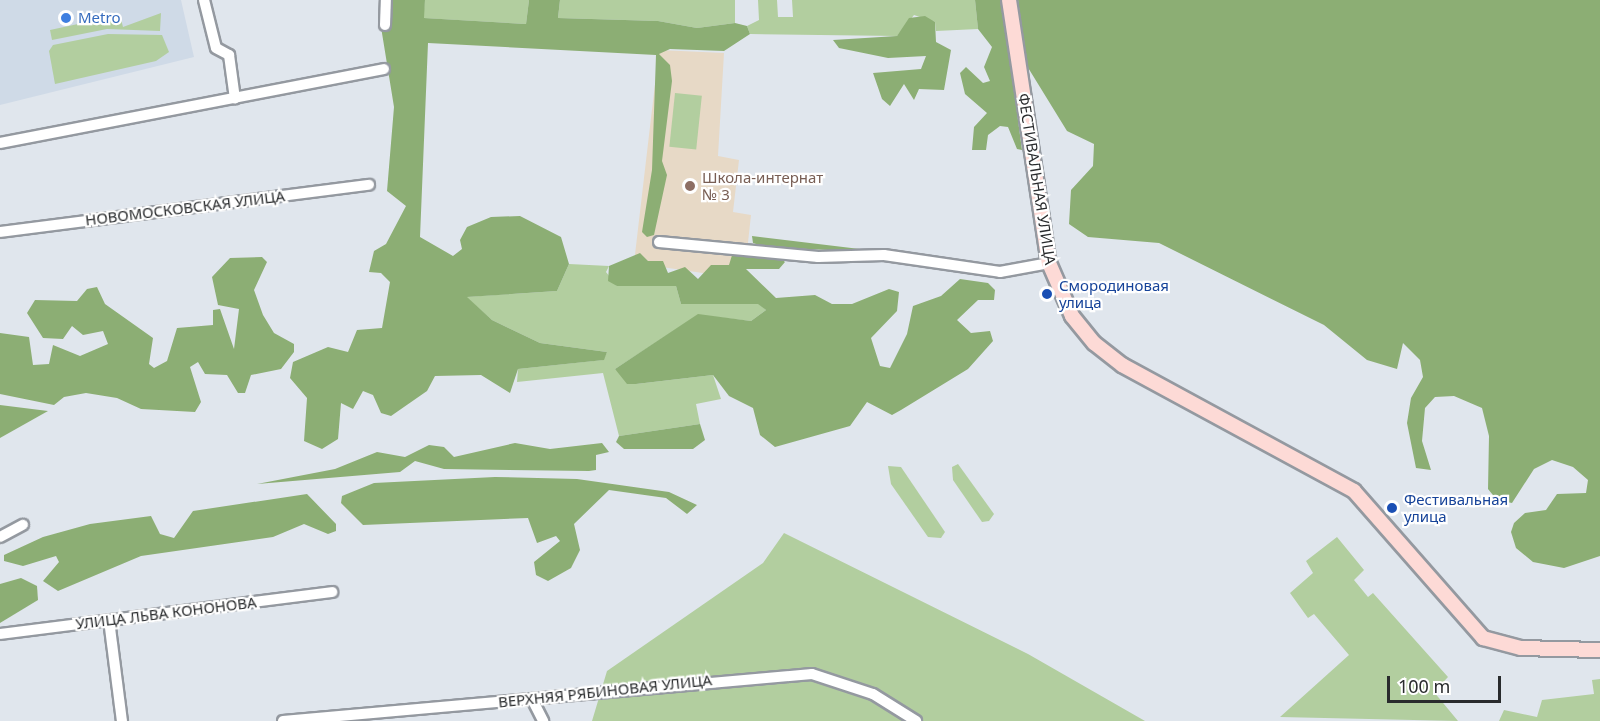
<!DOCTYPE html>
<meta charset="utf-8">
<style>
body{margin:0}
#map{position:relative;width:1600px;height:721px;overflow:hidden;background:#e0e6ed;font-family:"Noto Sans",sans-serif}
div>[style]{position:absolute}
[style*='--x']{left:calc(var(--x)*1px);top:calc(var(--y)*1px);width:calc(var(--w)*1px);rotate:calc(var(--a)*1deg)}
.built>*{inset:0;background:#cfdae7}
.education>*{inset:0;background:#e7d9c6}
.green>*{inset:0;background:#b2ce9f;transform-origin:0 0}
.forest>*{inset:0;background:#8cae74}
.roads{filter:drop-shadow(2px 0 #9499a0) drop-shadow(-2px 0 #9499a0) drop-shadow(0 2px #9499a0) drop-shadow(0 -2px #9499a0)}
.minor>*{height:10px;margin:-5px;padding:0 5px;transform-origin:5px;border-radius:5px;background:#fff}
.major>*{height:14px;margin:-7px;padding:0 7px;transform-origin:7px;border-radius:7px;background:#fddad6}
.dots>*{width:16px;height:16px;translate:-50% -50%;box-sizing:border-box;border:3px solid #fff;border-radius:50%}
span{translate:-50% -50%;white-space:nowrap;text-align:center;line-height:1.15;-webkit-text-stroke:4.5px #fff;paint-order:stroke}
.shop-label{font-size:15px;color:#366cbe}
.left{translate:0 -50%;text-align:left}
.education-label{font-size:15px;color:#785e54}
.street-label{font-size:15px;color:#292b2d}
.transit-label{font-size:15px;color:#164399}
.scale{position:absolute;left:1387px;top:676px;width:114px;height:27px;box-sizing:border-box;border:3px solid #292b2d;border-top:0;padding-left:8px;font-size:18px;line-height:21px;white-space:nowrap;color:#292b2d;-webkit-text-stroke:4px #fff;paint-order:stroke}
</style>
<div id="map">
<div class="built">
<div style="clip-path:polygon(0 0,181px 0,194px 57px,0 105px)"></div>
</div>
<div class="education">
<div style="clip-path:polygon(659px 50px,724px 53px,718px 156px,739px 160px,733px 212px,751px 215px,744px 279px,634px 263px)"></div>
</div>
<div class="green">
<div style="clip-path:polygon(425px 0,529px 0,526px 24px,423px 18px)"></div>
<div style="clip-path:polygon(560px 0,735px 0,735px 23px,697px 28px,658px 21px,558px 18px)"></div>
<div style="clip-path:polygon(758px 0,777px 0,778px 17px,793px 17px,792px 0,975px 0,978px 29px,936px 31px,935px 22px,914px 15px,897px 36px,750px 34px,747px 26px,759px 20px)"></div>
<div style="clip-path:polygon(161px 13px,160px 31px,107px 29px,52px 40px,50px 30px,120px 15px,123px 27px)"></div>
<div style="clip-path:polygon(108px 34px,162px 35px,169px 52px,156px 61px,55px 84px,49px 51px,53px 45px)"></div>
<div style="left:675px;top:93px;width:27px;height:54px;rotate:6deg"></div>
<div style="clip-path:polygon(569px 264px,609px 266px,606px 272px,617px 286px,676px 286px,681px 304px,759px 304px,766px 310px,751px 321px,698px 315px,615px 369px,636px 384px,713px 375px,721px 399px,696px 404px,700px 424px,619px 436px,603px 373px,517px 382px,518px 369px,603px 360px,607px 352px,540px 343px,492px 320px,466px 297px,557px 291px)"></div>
<div style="clip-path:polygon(958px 464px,994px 514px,989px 521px,982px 522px,953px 480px,952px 467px)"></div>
<div style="clip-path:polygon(888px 466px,901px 467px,945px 532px,941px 538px,928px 537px,891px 484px)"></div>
<div style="clip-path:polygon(784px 533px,1028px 654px,1145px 721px,592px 721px,607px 671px,763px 563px)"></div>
<div style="clip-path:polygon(1337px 537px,1364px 570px,1354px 580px,1368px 597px,1373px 593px,1448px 677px,1434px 692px,1458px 721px,1280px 717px,1349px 655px,1314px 614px,1308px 618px,1290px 593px,1313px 573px,1306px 561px)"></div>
<div style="clip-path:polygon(1600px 679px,1600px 721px,1499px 721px,1504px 710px,1537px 717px,1542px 700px,1594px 694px,1592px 680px)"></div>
</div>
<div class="forest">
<div style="clip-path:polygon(383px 0,425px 0,424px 18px,526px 24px,529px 0,560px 0,558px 18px,658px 21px,697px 28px,735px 23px,747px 26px,750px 34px,724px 51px,670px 49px,659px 54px,670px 65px,672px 81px,662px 161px,667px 175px,654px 235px,647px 237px,642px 232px,652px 170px,656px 55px,428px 43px,420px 237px,453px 256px,462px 249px,460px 240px,467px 227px,491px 217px,520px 216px,561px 237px,569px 264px,557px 291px,467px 297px,492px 320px,540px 343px,607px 352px,604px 360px,518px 369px,510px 393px,481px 375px,435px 376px,427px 391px,391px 416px,381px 413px,373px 395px,363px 391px,353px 409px,341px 403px,338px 439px,322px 449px,304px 441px,307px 398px,290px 378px,293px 362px,328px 347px,348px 352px,357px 330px,382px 328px,390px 282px,381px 273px,369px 272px,374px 251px,386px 244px,406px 206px,387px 191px,394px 107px,381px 27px)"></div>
<div style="clip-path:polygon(975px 0,1002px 0,1022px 150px,1017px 149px,1008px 127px,1000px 126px,988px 135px,986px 150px,972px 150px,974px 127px,987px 113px,965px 94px,960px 73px,966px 67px,983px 83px,990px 81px,984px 67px,992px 47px,978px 29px)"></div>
<div style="clip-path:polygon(1018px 0,1600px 0,1600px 556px,1564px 568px,1533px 562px,1516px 548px,1511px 532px,1514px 523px,1525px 513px,1546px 510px,1557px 494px,1586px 493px,1588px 480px,1573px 467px,1552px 460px,1534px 469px,1512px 503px,1497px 500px,1488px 489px,1489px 436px,1482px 408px,1454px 396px,1435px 397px,1425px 408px,1422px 441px,1431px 470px,1416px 468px,1407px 423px,1411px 398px,1423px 377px,1420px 360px,1403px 343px,1397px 369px,1367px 360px,1324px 325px,1159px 243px,1088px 237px,1069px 224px,1071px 190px,1093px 166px,1094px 144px,1067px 131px,1027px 66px)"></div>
<div style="clip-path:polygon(925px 16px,935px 22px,936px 42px,951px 50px,944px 90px,919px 89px,914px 100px,904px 84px,890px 106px,882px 99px,873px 73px,921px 69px,926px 56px,888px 58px,839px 48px,833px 40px,897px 36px,909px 18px)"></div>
<div style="clip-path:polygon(752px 236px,868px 250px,870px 252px,765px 247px,753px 243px)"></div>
<div style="clip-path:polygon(733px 252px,778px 256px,785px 262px,779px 269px,746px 269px,776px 298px,815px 295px,832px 304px,852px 304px,889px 289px,899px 292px,897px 311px,871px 338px,880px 366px,890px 368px,907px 334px,913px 306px,941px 296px,960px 279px,988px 283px,995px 290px,994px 300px,978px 300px,957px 320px,971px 333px,990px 331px,993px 341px,968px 369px,901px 410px,892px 415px,867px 402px,850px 426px,775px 447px,760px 435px,753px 408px,729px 396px,713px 375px,636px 384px,627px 384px,615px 369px,698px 314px,751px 321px,766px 310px,758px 304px,681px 304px,676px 286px,617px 286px,608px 281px,609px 266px,640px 253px,648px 261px,663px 261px,668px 273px,685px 267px,698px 279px,711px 265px,729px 265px)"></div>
<div style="clip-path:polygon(262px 257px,267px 262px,254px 290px,263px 315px,274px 333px,294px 344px,294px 352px,281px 369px,251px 375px,245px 393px,238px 393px,227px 375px,205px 374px,198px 362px,190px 367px,201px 402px,195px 412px,141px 409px,117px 398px,86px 393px,64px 397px,54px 405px,0 394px,0 333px,29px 337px,33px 365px,49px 364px,53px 345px,80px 356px,108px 344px,103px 331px,83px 335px,72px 326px,63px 339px,43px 338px,27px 313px,35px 300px,77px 301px,87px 289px,97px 287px,105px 304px,153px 338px,149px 364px,154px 368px,167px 361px,177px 328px,213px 325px,213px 310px,220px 309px,234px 349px,239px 309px,218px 305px,212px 277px,230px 258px)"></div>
<div style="clip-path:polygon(0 405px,48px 411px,0 438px)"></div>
<div style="clip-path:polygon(700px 424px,705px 440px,693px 449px,624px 449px,616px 442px,619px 436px)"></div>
<div style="clip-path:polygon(515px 443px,550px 449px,602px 443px,609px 452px,596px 455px,596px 470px,589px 471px,444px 469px,415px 461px,400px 472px,257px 484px,335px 469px,377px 452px,405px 457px,429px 445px,444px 447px,454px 457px)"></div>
<div style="clip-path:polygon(495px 477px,577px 479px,669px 492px,697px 505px,687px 514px,666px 498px,609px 490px,574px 524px,580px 550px,571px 568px,548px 581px,536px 575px,534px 562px,560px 541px,556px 536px,537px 543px,528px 518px,363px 525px,341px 503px,342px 496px,374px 483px)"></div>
<div style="clip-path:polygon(307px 494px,336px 524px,336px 531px,328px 534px,304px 524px,273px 537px,141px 556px,58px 591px,43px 581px,59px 562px,56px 556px,23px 566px,4px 561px,4px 555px,43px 537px,90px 524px,151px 516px,160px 534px,174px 538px,193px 511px)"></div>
<div style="clip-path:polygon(21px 578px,37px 586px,38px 600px,0 623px,0 584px)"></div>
</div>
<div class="roads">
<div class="minor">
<div style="--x:204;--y:0;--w:49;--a:76"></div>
<div style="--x:216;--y:48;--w:15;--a:28"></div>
<div style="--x:229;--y:55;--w:44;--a:82.2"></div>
<div style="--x:385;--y:25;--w:25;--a:-88"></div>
<div style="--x:0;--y:143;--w:391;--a:-10.9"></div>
<div style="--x:0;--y:232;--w:372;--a:-7.3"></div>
<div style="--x:659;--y:242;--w:160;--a:5.4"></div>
<div style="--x:818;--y:257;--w:66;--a:-1.7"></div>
<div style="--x:884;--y:255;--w:117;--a:8.3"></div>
<div style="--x:1000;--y:272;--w:50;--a:-10.4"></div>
<div style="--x:0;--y:537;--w:26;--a:-28"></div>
<div style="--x:109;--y:620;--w:102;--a:82.7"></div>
<div style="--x:0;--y:634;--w:335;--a:-7.2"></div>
<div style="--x:532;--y:699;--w:25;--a:63"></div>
<div style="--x:283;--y:721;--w:531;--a:-5.08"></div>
<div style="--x:812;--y:674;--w:64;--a:18.2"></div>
<div style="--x:873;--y:694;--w:51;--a:32.1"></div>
</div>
<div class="major">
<div style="--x:1009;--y:0;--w:266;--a:81.4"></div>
<div style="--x:1049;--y:263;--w:58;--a:66.5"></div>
<div style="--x:1072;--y:316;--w:35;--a:51"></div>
<div style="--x:1094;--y:343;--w:36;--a:38"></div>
<div style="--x:1122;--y:365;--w:264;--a:28.5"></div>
<div style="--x:1354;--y:491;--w:196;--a:48.7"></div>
<div style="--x:1483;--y:638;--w:39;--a:15"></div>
<div style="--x:1521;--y:648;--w:79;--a:1.5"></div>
</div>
</div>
<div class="dots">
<div style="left:66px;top:18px;background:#3f7fe0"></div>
<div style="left:690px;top:186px;background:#8d6e63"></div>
<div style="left:1047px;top:294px;background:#1a4fb4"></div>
<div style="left:1392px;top:508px;background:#1a4fb4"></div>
</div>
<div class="shop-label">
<span class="left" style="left:78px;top:18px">Metro</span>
</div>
<div class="education-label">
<span class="left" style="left:702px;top:186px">Школа-интернат<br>№ 3</span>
</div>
<div class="street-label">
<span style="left:1037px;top:179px;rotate:81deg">ФЕСТИВАЛЬНАЯ УЛИЦА</span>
<span style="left:185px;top:208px;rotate:-7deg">НОВОМОСКОВСКАЯ УЛИЦА</span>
<span style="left:166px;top:613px;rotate:-7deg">УЛИЦА ЛЬВА КОНОНОВА</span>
<span style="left:605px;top:691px;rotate:-6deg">ВЕРХНЯЯ РЯБИНОВАЯ УЛИЦА</span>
</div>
<div class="transit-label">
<span class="left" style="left:1059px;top:294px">Смородиновая<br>улица</span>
<span class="left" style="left:1404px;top:508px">Фестивальная<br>улица</span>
</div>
<div class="scale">100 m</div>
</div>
